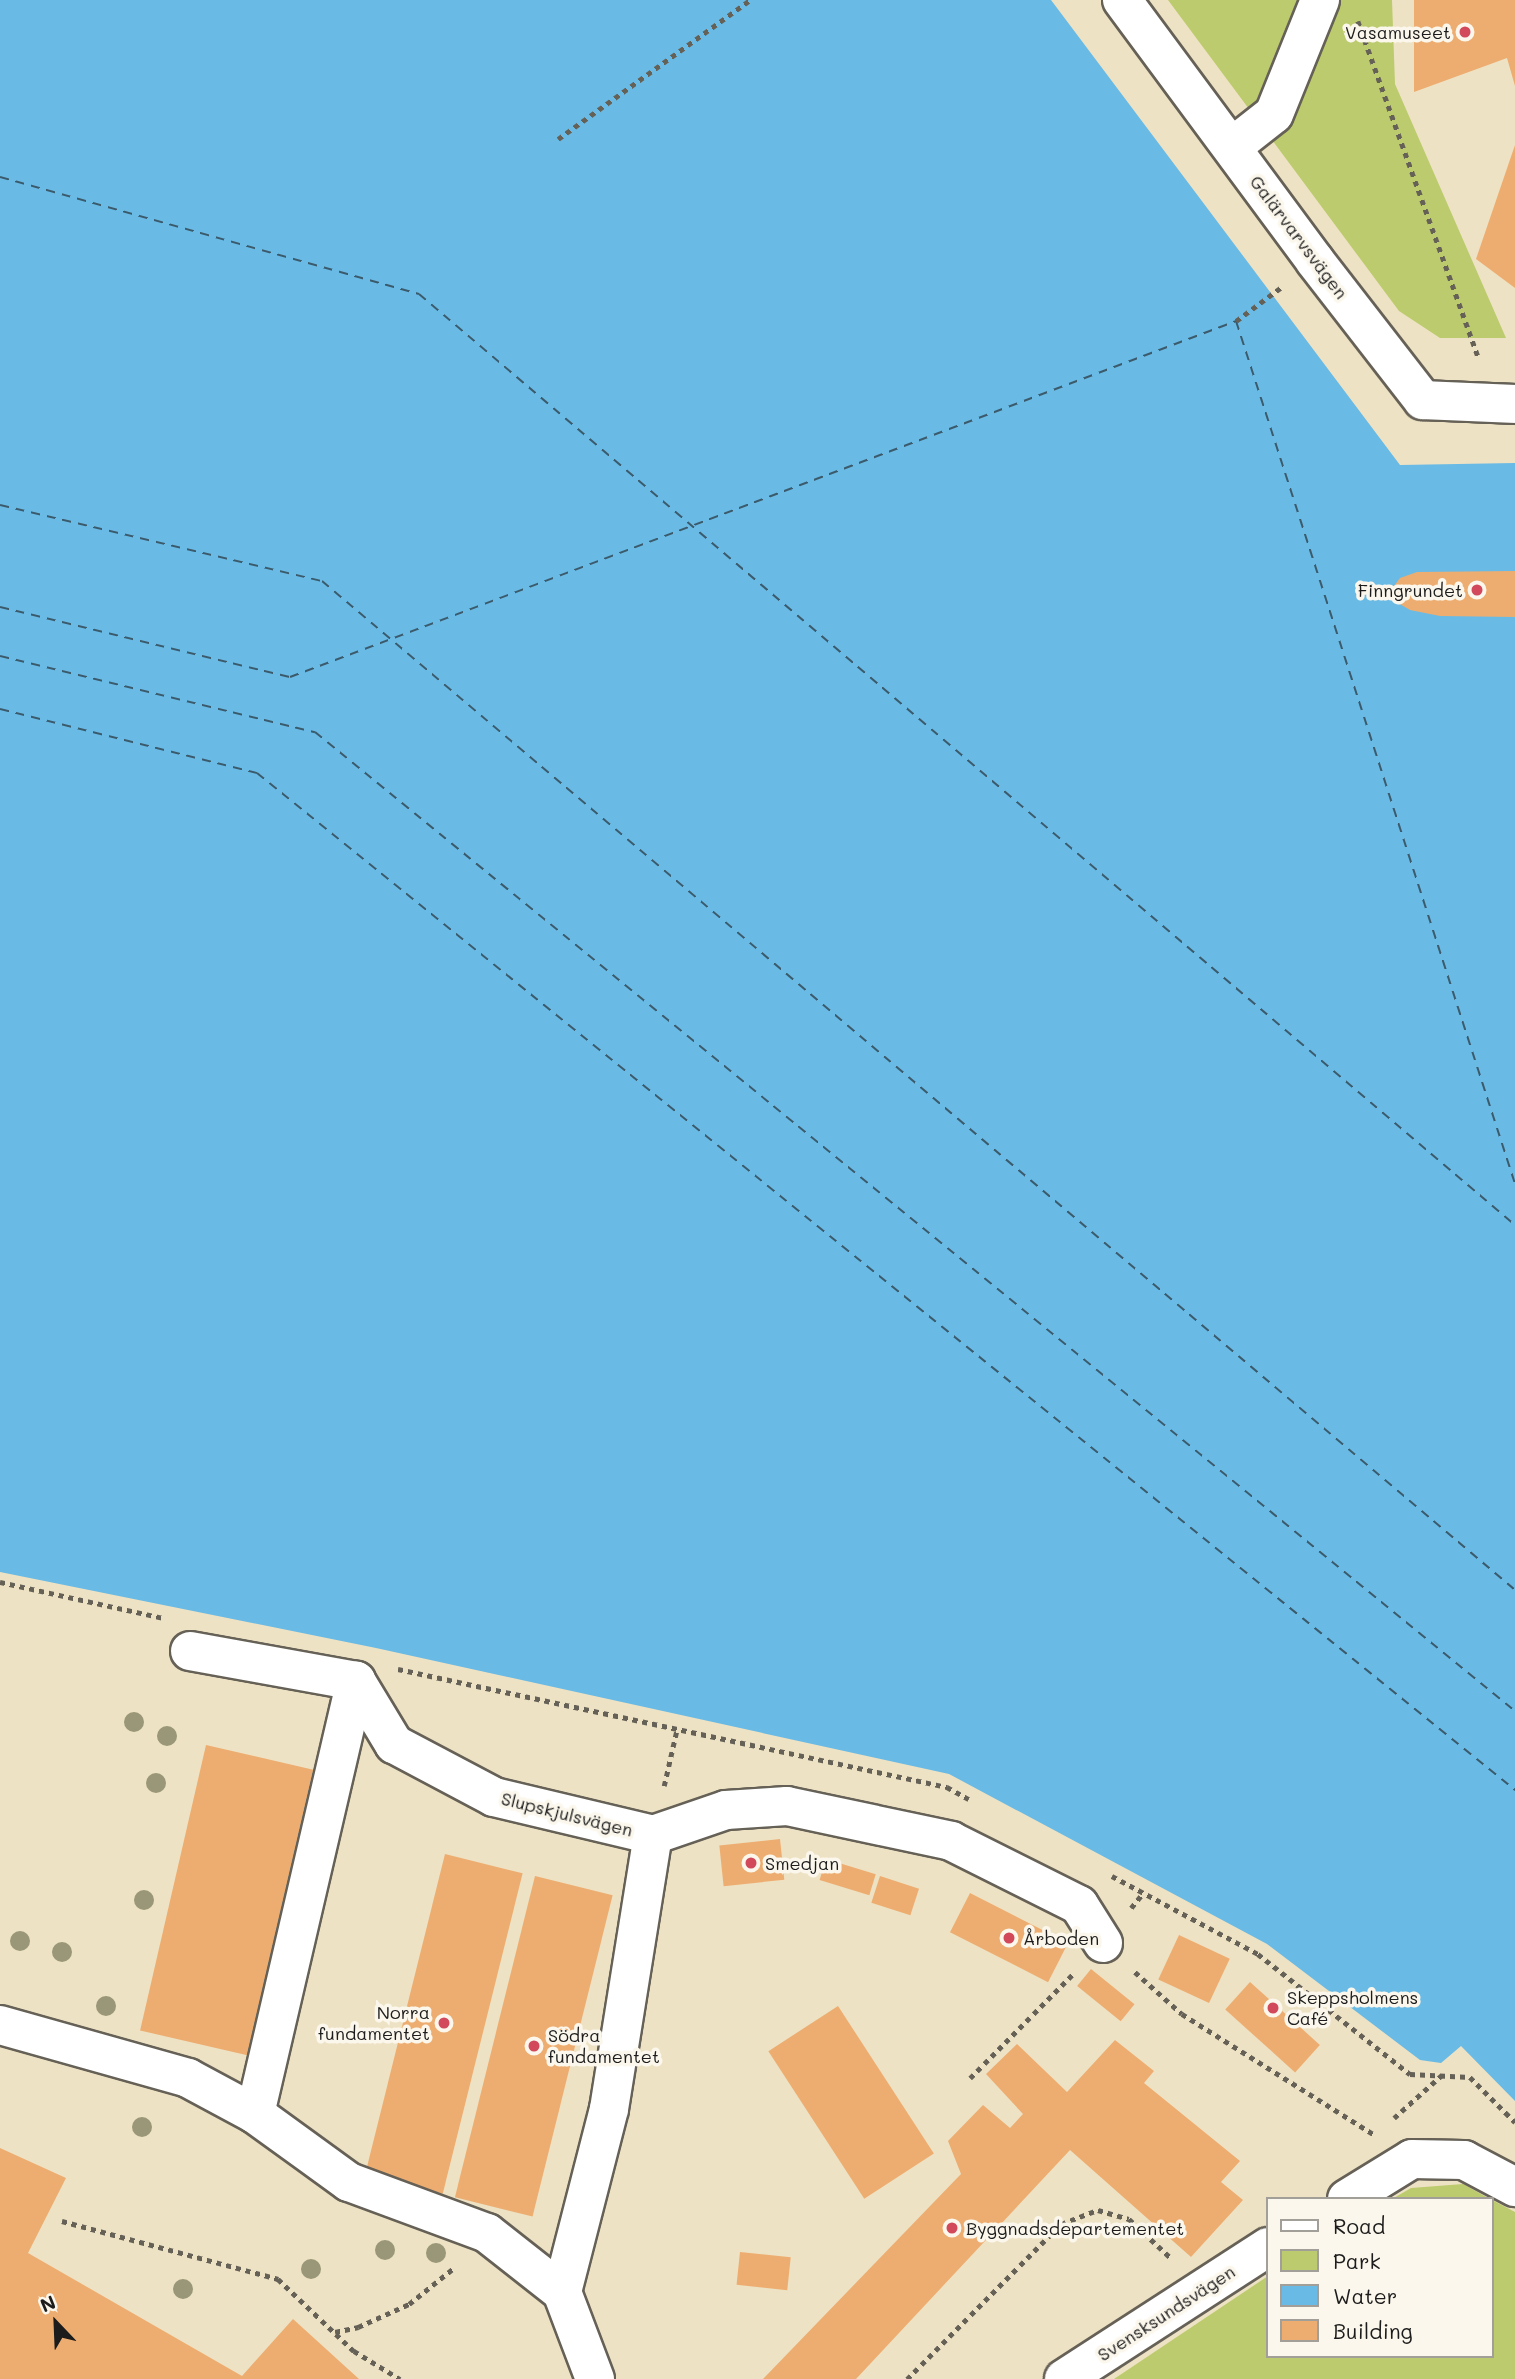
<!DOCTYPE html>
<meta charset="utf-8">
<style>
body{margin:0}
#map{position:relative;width:1515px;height:2379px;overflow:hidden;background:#eee2c4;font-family:Mali,sans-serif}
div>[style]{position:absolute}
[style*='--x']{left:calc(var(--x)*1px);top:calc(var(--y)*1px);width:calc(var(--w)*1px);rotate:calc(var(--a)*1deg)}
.green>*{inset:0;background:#bccb6d}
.water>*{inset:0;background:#69bae5}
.ferry>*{height:2px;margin-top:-1px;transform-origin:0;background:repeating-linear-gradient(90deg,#3b5b6c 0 9px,transparent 0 16px)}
.building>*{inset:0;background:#edad70;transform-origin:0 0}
.path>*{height:4.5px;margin-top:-2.25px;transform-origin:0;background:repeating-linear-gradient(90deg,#666157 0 5px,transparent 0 10px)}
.roads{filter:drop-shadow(2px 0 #666157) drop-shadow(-2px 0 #666157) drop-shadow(0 2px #666157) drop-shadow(0 -2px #666157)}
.minor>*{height:38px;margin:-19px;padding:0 19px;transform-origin:19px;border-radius:19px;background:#fff}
.trees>*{width:20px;height:20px;margin:-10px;border-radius:50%;background:#999777}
.dots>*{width:19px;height:19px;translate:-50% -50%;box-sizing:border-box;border:4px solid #fbf7ec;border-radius:50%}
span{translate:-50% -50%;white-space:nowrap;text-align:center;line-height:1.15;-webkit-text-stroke:7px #fbf7ec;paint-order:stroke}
.poi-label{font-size:18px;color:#1c1c1c}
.right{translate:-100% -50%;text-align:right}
.left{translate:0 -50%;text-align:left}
.street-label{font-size:18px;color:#1c1c1c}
.legend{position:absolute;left:1266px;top:2197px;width:228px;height:161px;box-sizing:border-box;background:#fbf7ec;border:2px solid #a29f99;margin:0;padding:9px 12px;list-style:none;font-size:21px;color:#1c1c1c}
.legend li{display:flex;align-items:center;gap:14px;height:35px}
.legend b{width:35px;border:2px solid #a29f99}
.north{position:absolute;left:21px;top:2288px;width:70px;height:70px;-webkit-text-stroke:5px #fbf7ec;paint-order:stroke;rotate:337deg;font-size:19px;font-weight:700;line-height:28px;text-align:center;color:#1c1c1c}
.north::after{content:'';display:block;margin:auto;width:24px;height:32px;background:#1c1c1c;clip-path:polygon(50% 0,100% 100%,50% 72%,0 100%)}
</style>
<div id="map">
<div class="green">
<div style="clip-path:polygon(1168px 0,1392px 0,1395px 84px,1506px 338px,1440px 338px,1399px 311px)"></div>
<div style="clip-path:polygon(1463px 2184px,1490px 2199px,1392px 2199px,1411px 2188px)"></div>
<div style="clip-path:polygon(1492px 2200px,1515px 2212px,1515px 2379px,1114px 2379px,1268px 2276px,1268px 2356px,1492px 2356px)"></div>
</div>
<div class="water">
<div style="clip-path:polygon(0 0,1051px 0,1400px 465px,1515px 463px,1515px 2101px,1461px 2046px,1441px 2063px,1420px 2060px,1267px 1944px,949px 1774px,376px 1648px,0 1572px)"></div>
</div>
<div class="ferry">
<div style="--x:0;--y:177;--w:435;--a:15.6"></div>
<div style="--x:419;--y:294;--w:1438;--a:40.35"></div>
<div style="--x:0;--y:505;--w:331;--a:13.3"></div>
<div style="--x:322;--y:581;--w:1562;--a:40.22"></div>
<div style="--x:0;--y:607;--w:298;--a:13.6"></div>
<div style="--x:290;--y:677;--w:1011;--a:-20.62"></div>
<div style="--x:1236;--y:321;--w:907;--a:72.08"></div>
<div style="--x:0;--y:656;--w:324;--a:13.6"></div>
<div style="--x:315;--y:732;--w:1549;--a:39.21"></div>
<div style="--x:0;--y:709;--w:265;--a:14"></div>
<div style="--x:257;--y:773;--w:1618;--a:38.95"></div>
</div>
<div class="building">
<div style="clip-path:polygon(1414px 0,1515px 0,1515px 86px,1507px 58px,1414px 92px)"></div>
<div style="clip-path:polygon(1515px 145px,1515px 288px,1476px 259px)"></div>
<div style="clip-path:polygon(1515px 571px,1515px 617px,1440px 616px,1410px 610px,1398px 603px,1391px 590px,1400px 578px,1417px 572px)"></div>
<div style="left:206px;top:1745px;width:110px;height:293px;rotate:13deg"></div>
<div style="left:780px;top:1839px;width:41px;height:61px;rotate:84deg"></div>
<div style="left:445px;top:1854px;width:80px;height:330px;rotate:14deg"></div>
<div style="left:826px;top:1859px;width:52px;height:22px;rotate:17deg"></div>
<div style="left:535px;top:1876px;width:80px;height:331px;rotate:14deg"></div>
<div style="left:880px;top:1876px;width:41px;height:28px;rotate:18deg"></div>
<div style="left:970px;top:1893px;width:110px;height:44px;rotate:27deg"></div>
<div style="left:1179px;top:1935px;width:56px;height:49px;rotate:25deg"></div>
<div style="left:1091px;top:1969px;width:56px;height:22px;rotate:39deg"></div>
<div style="left:1250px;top:1982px;width:94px;height:37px;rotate:42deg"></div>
<div style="left:838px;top:2006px;width:176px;height:83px;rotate:57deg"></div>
<div style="clip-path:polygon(1115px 2040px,1154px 2071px,1144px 2083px,1240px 2161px,1221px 2182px,1243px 2200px,1191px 2257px,1070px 2150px,856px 2379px,763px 2379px,961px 2174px,948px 2141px,983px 2105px,1010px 2128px,1023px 2114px,986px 2074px,1017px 2044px,1067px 2092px)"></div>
<div style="clip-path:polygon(0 2148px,66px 2178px,28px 2253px,242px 2376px,293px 2319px,359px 2379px,0 2379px)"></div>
<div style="left:740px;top:2252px;width:51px;height:33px;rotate:6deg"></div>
</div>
<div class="path">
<div style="--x:1358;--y:21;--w:359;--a:70.3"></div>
<div style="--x:558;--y:139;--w:237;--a:-35.9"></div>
<div style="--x:1236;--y:321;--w:59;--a:-36.7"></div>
<div style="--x:0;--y:1582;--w:168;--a:12.4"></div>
<div style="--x:398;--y:1669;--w:562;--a:12.13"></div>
<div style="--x:947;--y:1787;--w:25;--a:29"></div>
<div style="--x:664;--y:1786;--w:58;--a:-77.2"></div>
<div style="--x:1112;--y:1876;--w:166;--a:28.1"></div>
<div style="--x:1258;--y:1954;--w:194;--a:38.3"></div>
<div style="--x:1410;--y:2074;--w:60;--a:2.9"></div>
<div style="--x:1470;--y:2077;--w:64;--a:45"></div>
<div style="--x:1131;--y:1908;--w:19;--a:-51"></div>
<div style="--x:1135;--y:1972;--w:63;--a:41.8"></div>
<div style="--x:1182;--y:2014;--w:226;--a:32.1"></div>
<div style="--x:970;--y:2078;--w:148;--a:-45.3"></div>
<div style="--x:1394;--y:2118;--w:64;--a:-41.9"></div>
<div style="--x:62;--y:2221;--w:224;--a:15"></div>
<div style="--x:278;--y:2279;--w:105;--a:43.5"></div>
<div style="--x:354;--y:2351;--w:54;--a:31.3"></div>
<div style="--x:335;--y:2332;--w:24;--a:-12"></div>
<div style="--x:358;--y:2327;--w:56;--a:-24.3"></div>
<div style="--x:409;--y:2304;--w:59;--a:-38.8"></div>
<div style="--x:907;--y:2379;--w:218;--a:-45.2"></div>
<div style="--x:1061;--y:2224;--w:40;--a:-21"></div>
<div style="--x:1098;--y:2210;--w:32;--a:16"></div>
<div style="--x:1129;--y:2219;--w:59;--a:42.9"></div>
</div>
<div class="roads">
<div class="minor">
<div style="--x:1122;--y:0;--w:325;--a:53.5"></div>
<div style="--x:1315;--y:261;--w:176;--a:52.2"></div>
<div style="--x:1423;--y:400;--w:92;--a:2.5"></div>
<div style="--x:1232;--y:147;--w:53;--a:-38.2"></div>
<div style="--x:1274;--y:114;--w:123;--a:-68"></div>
<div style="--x:190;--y:1651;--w:169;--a:10.2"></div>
<div style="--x:356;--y:1681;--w:74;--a:58.9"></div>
<div style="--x:394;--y:1744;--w:113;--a:27.9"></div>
<div style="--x:494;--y:1797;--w:163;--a:13.4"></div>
<div style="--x:653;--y:1835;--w:77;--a:-18.9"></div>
<div style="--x:726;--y:1810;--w:61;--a:-3.8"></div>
<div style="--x:787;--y:1806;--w:168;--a:12"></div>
<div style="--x:951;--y:1841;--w:143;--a:26.6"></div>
<div style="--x:1079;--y:1905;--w:45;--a:57.7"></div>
<div style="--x:0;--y:2025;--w:195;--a:15.7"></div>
<div style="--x:188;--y:2078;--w:76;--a:28.2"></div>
<div style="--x:255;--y:2114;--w:116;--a:35.9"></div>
<div style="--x:349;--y:2182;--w:147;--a:20.3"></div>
<div style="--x:487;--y:2233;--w:95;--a:38.2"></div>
<div style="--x:562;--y:2292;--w:93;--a:69.2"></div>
<div style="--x:255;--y:2114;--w:445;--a:-76.9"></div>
<div style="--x:1347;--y:2199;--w:76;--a:-31.6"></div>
<div style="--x:1412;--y:2159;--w:52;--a:1.1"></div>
<div style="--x:1464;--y:2160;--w:58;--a:27.9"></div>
<div style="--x:562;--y:2292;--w:189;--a:-75.6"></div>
<div style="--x:609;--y:2109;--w:278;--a:-80.9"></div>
<div style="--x:1064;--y:2379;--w:243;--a:-32.9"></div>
</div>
</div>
<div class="trees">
<div style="left:134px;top:1722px"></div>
<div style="left:167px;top:1736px"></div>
<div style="left:156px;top:1783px"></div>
<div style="left:144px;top:1900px"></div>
<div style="left:20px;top:1941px"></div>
<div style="left:62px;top:1952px"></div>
<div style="left:106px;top:2006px"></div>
<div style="left:142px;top:2127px"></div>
<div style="left:385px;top:2250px"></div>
<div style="left:436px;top:2253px"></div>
<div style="left:311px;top:2269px"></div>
<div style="left:183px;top:2289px"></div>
</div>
<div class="dots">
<div style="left:1465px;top:32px;background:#d1495b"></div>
<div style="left:1477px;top:590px;background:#d1495b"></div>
<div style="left:751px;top:1863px;background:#d1495b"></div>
<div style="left:1009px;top:1938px;background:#d1495b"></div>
<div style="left:1273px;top:2008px;background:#d1495b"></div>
<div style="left:444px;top:2023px;background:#d1495b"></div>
<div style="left:534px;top:2046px;background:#d1495b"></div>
<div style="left:952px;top:2228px;background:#d1495b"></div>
</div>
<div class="poi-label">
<span class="right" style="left:1451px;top:32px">Vasamuseet</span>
<span class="right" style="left:1463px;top:590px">Finngrundet</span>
<span class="left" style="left:765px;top:1863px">Smedjan</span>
<span class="left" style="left:1023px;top:1938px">Årboden</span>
<span class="left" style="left:1287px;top:2008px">Skeppsholmens<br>Café</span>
<span class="right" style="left:430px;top:2023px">Norra<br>fundamentet</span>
<span class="left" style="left:548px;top:2046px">Södra<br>fundamentet</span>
<span class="left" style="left:966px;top:2228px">Byggnadsdepartementet</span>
</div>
<div class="street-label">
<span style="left:1299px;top:237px;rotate:53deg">Galärvarvsvägen</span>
<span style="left:567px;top:1814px;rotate:14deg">Slupskjulsvägen</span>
<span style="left:1166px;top:2313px;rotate:-33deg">Svensksundsvägen</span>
</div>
<ul class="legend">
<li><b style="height:9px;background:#fff"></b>Road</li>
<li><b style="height:19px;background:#bccb6d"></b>Park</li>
<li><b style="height:19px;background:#69bae5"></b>Water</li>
<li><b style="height:19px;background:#edad70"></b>Building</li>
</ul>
<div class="north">N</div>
</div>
